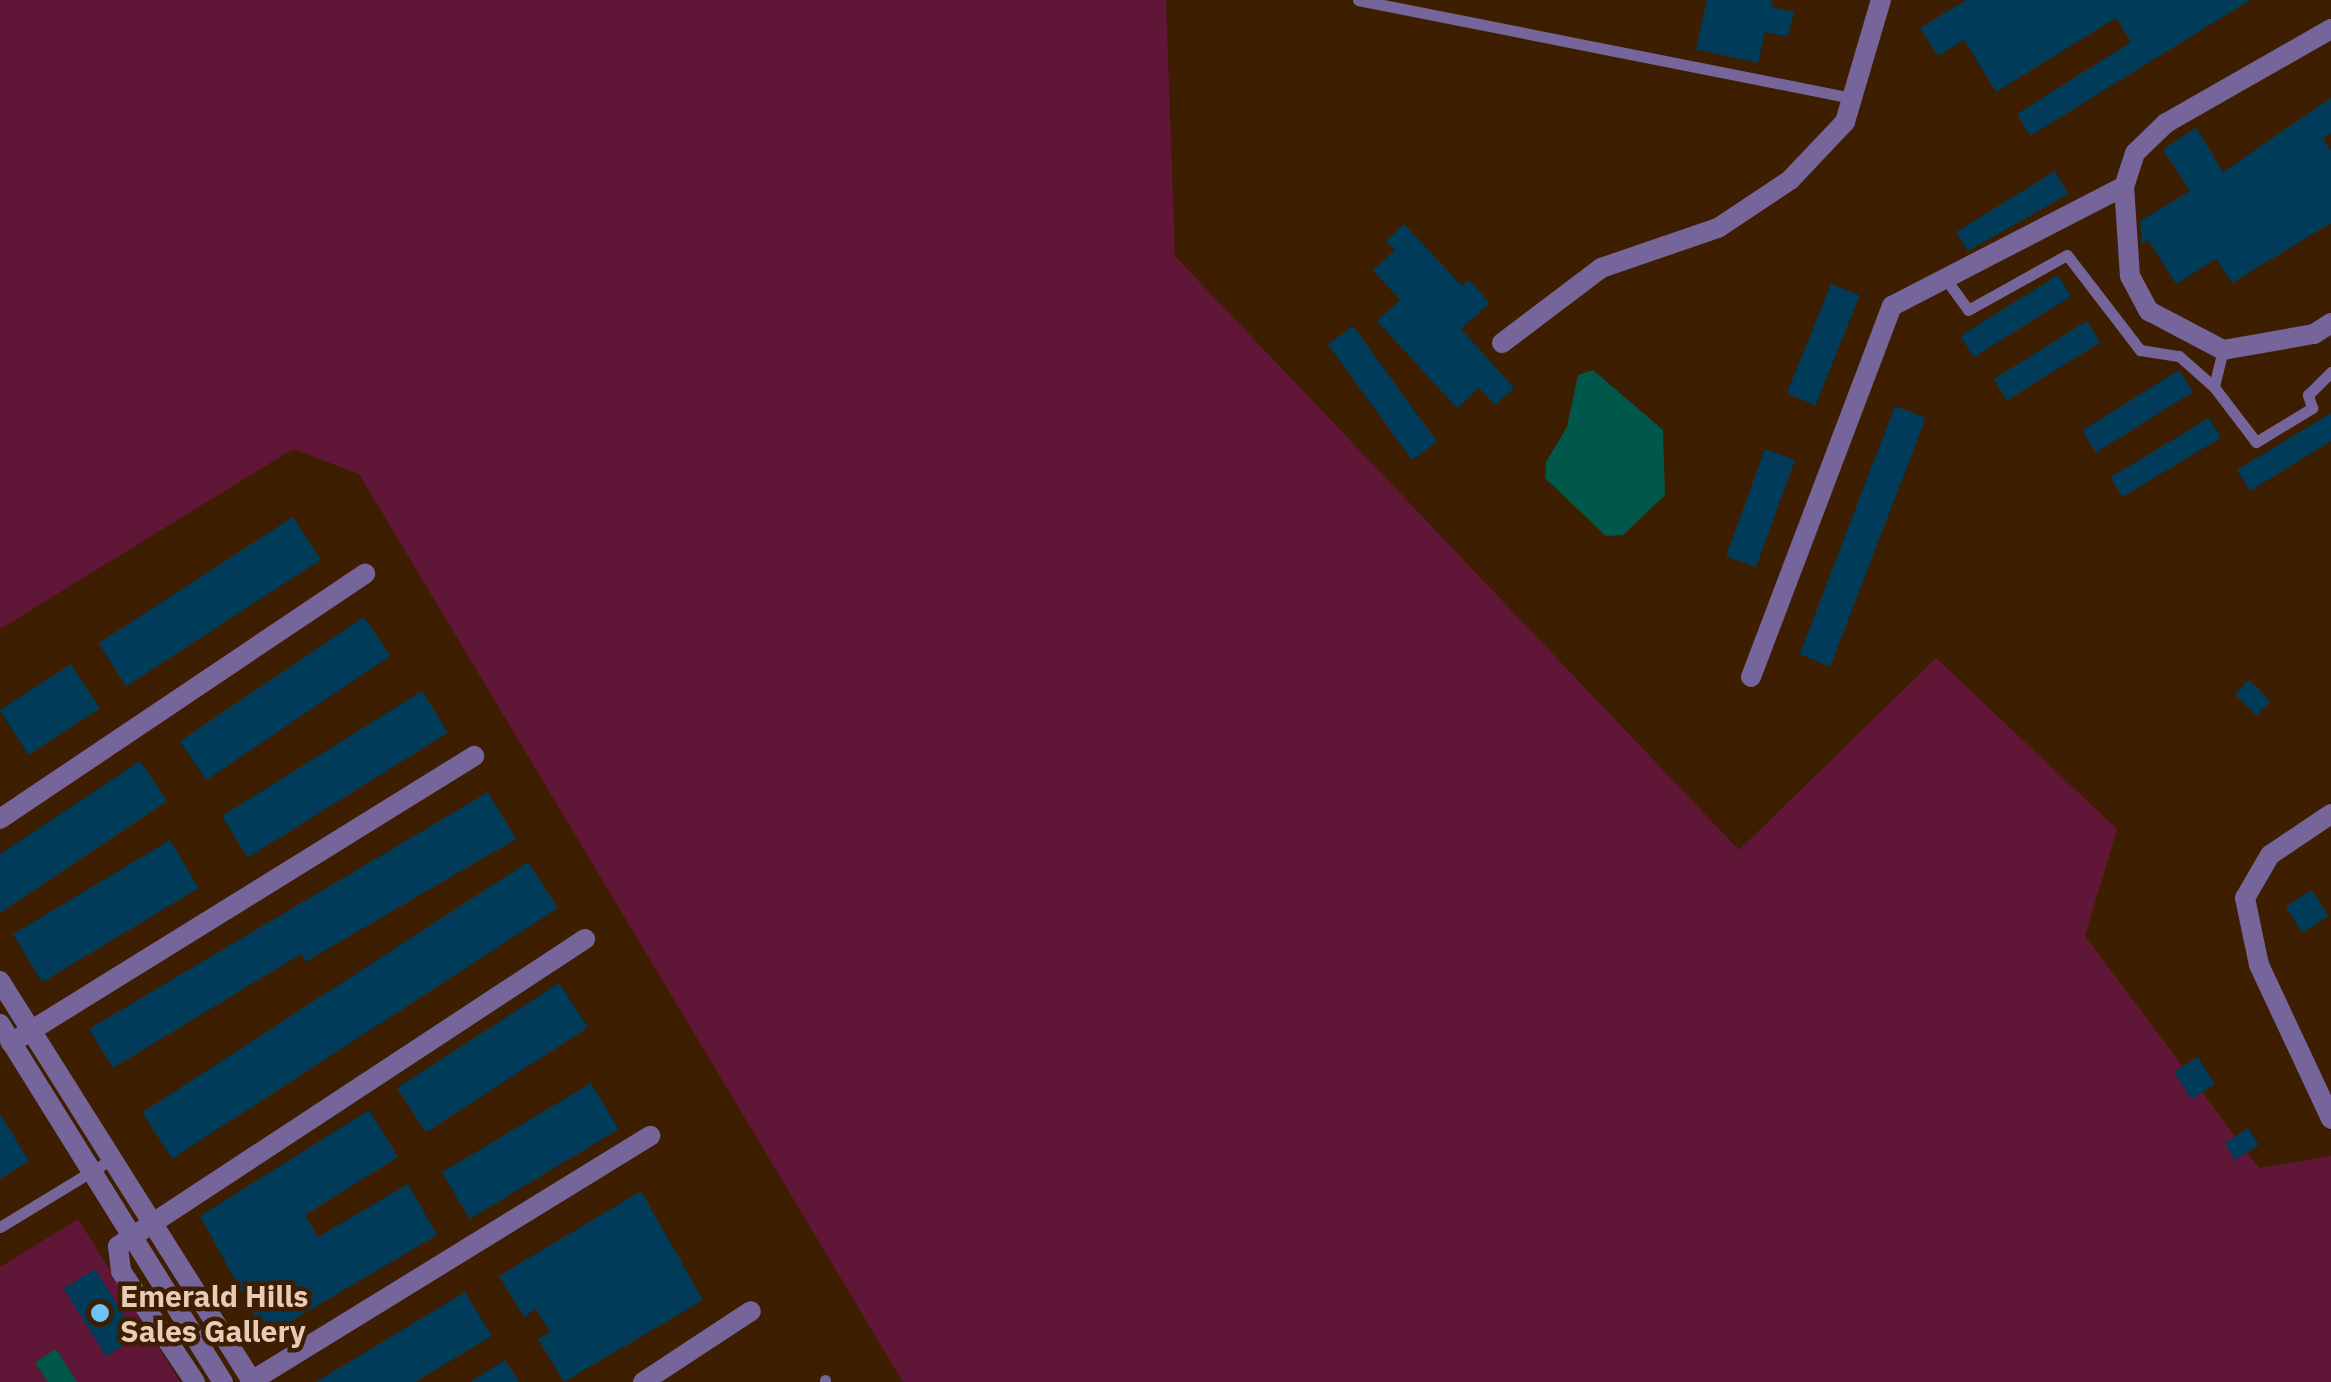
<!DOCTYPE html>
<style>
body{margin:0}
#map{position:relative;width:2331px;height:1382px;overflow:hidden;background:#3e1e01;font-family:"IBM Plex Sans",sans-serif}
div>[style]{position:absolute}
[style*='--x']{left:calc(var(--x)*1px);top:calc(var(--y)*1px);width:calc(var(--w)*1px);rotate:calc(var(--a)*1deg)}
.green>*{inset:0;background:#5f1637}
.water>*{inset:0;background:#00584a}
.building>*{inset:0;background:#003c59;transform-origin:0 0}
.lane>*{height:11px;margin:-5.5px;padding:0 5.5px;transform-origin:5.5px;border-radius:5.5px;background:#75659b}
.street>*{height:20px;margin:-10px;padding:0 10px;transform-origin:10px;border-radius:10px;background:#75659b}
.dots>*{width:28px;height:28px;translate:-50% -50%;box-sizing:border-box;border:5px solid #3e1e01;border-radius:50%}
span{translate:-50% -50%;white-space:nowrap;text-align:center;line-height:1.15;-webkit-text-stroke:9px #3e1e01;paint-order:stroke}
.poi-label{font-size:30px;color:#e7ccb9;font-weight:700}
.left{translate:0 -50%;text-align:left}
</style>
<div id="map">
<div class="green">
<div style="clip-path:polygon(0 0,1166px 0,1175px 256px,1739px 850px,1936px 658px,2117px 829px,2085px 936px,2259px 1168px,2331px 1156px,2331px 1382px,903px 1382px,359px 474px,293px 449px,0 629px)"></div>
<div style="clip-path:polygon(78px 1219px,180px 1382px,0 1382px,0 1267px)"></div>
</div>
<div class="water">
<div style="clip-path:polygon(1593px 370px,1663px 430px,1665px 495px,1623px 535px,1606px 536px,1545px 478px,1546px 462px,1567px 427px,1578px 375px)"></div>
<div style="clip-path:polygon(55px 1349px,56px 1349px,77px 1382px,48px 1382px,35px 1363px)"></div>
</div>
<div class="building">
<div style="clip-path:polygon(1707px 0,1773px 0,1771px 7px,1794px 12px,1788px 37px,1765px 32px,1758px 63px,1696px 49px)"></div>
<div style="clip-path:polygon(1966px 0,2250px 0,2030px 136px,2017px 114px,2131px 42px,2116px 18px,1996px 92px,1964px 40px,1938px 56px,1920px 28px)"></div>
<div style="clip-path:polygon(2331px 98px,2331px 133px,2323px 138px,2331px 151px,2331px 223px,2232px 283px,2216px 259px,2176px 284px,2148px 240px,2142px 244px,2140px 221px,2190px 191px,2163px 149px,2196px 128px,2223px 172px)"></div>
<div style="clip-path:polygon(2055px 171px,2068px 194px,1968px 251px,1956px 232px)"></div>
<div style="clip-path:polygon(1404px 224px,1462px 286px,1469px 280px,1490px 303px,1461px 329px,1514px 388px,1495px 405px,1479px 388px,1457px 408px,1377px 321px,1400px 300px,1373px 270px,1395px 250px,1386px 241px)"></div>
<div style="left:2058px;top:275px;width:25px;height:115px;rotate:58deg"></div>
<div style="left:1831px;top:284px;width:31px;height:118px;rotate:22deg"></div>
<div style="left:2087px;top:321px;width:25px;height:110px;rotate:58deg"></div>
<div style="left:1353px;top:326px;width:143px;height:31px;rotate:54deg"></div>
<div style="left:2179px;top:370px;width:26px;height:114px;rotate:58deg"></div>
<div style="left:1895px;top:406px;width:33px;height:266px;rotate:21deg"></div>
<div style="clip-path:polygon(2331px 413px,2331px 441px,2250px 491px,2237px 470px)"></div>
<div style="left:2209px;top:418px;width:23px;height:115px;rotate:59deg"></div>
<div style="left:1765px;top:449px;width:32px;height:114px;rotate:20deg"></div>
<div style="left:293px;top:517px;width:51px;height:232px;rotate:57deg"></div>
<div style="left:364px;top:617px;width:47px;height:222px;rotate:56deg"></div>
<div style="left:71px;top:664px;width:53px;height:85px;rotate:57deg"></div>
<div style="left:2249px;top:680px;width:30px;height:20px;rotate:45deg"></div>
<div style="left:422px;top:691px;width:49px;height:236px;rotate:58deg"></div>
<div style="clip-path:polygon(140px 761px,167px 801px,0 913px,0 854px)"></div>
<div style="clip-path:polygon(488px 792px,516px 839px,305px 962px,301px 954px,113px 1068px,89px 1029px)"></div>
<div style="left:170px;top:840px;width:56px;height:183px;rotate:59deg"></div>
<div style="left:528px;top:862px;width:55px;height:460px;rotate:57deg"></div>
<div style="left:2312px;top:890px;width:31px;height:31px;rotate:58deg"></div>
<div style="left:559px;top:983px;width:53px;height:193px;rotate:57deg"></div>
<div style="left:2198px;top:1057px;width:32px;height:28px;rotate:58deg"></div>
<div style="left:591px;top:1083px;width:54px;height:174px;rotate:59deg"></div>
<div style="clip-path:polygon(369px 1110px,398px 1157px,305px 1215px,318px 1237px,408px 1184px,437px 1235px,266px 1336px,200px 1216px)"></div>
<div style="clip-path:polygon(0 1114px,29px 1161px,0 1179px)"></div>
<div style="left:2248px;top:1128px;width:20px;height:28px;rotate:57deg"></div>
<div style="clip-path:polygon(641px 1191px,703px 1300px,564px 1382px,538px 1339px,550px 1332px,536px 1309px,524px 1317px,499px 1276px)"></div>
<div style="left:95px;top:1269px;width:80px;height:37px;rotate:58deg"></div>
<div style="clip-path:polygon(465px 1292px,492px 1336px,485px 1340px,415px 1382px,316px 1382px)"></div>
<div style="clip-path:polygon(505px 1360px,519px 1382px,470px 1382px)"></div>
</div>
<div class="lane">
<div style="--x:1358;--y:0;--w:504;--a:11.22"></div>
<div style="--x:1945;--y:278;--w:39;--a:54"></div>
<div style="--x:1968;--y:310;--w:113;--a:-29.1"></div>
<div style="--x:2067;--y:255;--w:120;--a:52.5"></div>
<div style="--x:2140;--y:350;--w:39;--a:9"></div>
<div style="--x:2179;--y:356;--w:47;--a:41.5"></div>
<div style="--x:2223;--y:350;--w:38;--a:104"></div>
<div style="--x:2214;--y:387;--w:69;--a:52.6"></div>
<div style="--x:2256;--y:442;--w:66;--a:-31.3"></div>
<div style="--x:2312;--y:408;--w:14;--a:-107"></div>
<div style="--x:2308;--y:395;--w:33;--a:-45"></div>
<div style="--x:0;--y:1227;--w:129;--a:-31.3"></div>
<div style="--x:825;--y:1382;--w:2;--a:-90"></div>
</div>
<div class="street">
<div style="--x:2331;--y:29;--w:190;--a:150.3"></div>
<div style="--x:2166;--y:123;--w:43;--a:135.9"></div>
<div style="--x:2135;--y:153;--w:35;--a:108"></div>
<div style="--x:2124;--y:186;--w:90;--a:86.2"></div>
<div style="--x:2130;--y:276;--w:40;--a:62"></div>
<div style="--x:2149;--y:311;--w:84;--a:27.8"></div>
<div style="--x:2223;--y:350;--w:92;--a:-10"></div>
<div style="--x:2314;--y:334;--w:20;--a:-33"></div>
<div style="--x:1502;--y:343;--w:124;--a:-37.1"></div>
<div style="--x:1601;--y:268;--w:124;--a:-18.9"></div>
<div style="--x:1718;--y:228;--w:87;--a:-33.7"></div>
<div style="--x:1790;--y:180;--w:80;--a:-46.5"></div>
<div style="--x:1845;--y:122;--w:127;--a:-73.6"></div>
<div style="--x:1751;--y:677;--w:397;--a:-69.2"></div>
<div style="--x:1892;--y:306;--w:261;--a:-27.3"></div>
<div style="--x:2331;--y:814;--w:73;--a:146.1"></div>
<div style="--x:2270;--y:855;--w:50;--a:120.2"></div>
<div style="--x:2245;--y:898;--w:68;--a:78.2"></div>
<div style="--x:2259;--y:965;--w:170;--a:64.9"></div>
<div style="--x:0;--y:819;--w:440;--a:-33.9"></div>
<div style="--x:0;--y:981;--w:474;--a:57.8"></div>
<div style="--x:0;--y:1024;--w:422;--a:58.1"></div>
<div style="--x:11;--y:1043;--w:545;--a:-31.79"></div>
<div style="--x:195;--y:1382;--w:133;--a:-123.7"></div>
<div style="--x:121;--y:1271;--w:25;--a:-97"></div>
<div style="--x:118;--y:1246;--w:559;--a:-33.32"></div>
<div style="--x:250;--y:1382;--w:470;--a:-31.6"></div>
<div style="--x:643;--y:1382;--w:129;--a:-33.3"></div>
</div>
<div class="dots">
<div style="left:100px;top:1313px;background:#70c2f4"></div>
</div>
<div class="poi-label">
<span class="left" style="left:120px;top:1313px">Emerald Hills<br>Sales Gallery</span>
</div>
</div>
